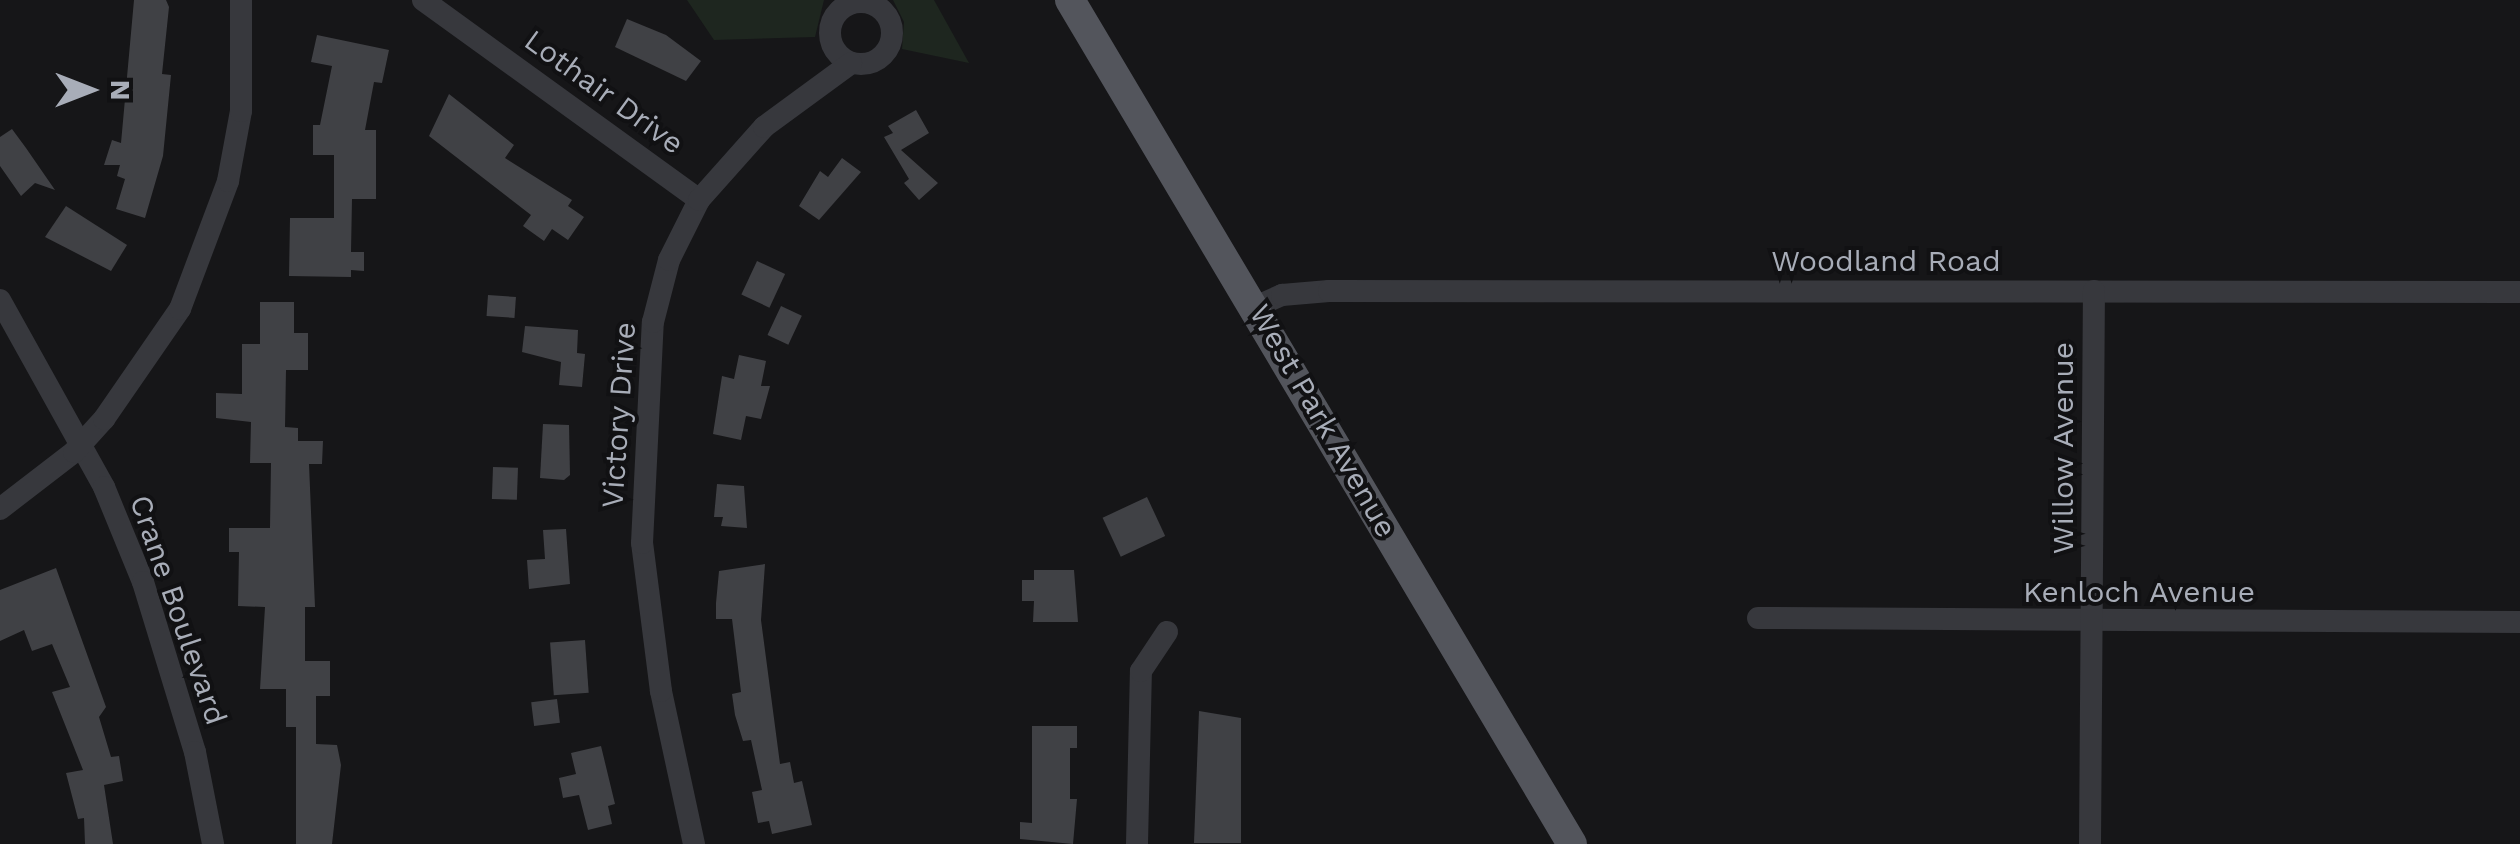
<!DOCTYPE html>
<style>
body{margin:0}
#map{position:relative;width:2520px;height:844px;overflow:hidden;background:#161618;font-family:"Work Sans",sans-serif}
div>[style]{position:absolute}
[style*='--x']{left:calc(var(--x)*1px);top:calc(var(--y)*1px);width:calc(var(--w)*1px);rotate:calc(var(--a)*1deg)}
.green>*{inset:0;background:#1e261f}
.building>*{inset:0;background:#404145;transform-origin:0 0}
.minor>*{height:22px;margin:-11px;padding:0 11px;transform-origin:11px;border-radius:11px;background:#37383d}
.minor>.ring{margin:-11px;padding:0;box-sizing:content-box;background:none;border:22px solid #37383d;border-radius:50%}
.major>*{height:30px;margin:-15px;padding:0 15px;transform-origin:15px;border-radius:15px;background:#53555c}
span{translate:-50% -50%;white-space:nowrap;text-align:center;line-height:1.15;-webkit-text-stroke:8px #111113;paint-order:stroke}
.street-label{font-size:30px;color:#a8adb8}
.north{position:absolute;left:40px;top:40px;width:100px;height:100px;-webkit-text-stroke:8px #111113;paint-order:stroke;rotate:90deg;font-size:28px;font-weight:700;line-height:40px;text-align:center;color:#a8adb8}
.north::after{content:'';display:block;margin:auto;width:35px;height:45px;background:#a8adb8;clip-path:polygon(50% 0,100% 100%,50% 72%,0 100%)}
</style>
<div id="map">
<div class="green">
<div style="clip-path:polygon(687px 0,824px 0,815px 37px,714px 40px)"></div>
<div style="clip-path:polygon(893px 0,934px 0,969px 63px,902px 49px,904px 22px)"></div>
</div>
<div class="building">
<div style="clip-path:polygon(134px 0,166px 0,169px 7px,162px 74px,171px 75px,163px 156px,145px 218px,116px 209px,125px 179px,117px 176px,120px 165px,104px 165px,112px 140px,121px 143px)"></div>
<div style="clip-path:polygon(627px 19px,666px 35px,701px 61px,686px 81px,615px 47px)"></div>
<div style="clip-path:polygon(317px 35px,389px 50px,382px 83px,374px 82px,365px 130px,376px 130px,376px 199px,352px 199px,351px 252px,364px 252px,364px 271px,351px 270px,351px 277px,289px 276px,290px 218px,334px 218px,334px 155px,313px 155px,313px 125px,320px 125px,332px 66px,311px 62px)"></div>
<div style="clip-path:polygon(449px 94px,514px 145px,505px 158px,572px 200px,568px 206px,584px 217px,568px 240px,552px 229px,544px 241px,523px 226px,531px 215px,429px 136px)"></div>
<div style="clip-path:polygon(916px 110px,929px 133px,901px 150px,938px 183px,919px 200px,904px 183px,909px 179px,884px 137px,893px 133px,888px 126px)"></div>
<div style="clip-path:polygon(12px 129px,26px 148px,55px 190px,35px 183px,21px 196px,0 166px,0 137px)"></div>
<div style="clip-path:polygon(842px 158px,861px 172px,819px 220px,799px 206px,820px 171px,828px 177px)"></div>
<div style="clip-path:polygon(66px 206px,127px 245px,111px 271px,45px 237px)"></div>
<div style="left:757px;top:261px;width:31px;height:37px;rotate:25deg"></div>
<div style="left:488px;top:295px;width:28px;height:21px;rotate:4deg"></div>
<div style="clip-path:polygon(260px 302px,294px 302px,294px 333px,308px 333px,308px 370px,286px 370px,285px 427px,298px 428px,298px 441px,323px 441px,322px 464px,309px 464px,315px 607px,305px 607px,305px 661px,330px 661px,330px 696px,316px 696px,316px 744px,337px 745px,341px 765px,332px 844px,296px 844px,296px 727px,286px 727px,286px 689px,260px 689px,265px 607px,238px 606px,239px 552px,229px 552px,229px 528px,270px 528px,271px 463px,250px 463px,251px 422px,216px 418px,216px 393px,242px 394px,242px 344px,260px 344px)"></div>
<div style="left:781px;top:306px;width:23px;height:32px;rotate:25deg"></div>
<div style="clip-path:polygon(525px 326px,578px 330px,577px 353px,585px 354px,582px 387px,559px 385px,561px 362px,522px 352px)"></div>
<div style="clip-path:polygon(739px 355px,766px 361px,761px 386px,770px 386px,761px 419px,746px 416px,741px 440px,713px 434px,722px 376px,734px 379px)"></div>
<div style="clip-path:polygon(543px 424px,569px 425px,570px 475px,564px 480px,540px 478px)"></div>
<div style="left:493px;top:467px;width:25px;height:32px;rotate:2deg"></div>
<div style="clip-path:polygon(717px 484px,744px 486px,747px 528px,721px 526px,723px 517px,714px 517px)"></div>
<div style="left:1147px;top:497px;width:43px;height:49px;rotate:65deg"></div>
<div style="clip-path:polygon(566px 529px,570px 584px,529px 589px,527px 560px,545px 559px,543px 530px)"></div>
<div style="clip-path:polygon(765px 564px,761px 620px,780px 764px,790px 762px,794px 783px,802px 781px,812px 825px,772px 834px,769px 821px,758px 823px,752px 792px,762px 790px,751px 740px,743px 741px,735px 715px,732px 694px,741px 692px,732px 619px,716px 619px,716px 603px,719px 571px)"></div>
<div style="clip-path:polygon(56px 568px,106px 707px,99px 717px,111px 757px,119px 756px,123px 781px,104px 785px,113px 844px,85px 844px,84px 818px,78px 819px,66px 773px,83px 770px,52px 692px,70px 687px,52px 644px,32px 651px,24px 630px,0 641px,0 590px)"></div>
<div style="clip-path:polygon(1034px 570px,1074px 570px,1078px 622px,1033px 622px,1034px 601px,1022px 601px,1022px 580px,1034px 580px)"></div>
<div style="left:585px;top:640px;width:53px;height:35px;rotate:86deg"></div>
<div style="left:557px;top:699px;width:24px;height:26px;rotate:83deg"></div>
<div style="clip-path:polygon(1199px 711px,1241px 718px,1241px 843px,1194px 843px)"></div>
<div style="clip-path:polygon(1032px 726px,1077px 726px,1077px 748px,1070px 748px,1070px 799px,1077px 799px,1073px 844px,1020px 839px,1020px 822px,1032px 823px)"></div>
<div style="clip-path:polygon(601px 746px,615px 804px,608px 806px,612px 824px,588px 830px,579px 795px,563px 798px,559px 778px,576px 774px,571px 753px)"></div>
</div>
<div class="minor">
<div style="--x:423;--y:0;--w:341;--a:35.9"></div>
<div class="ring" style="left:830px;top:2px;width:40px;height:40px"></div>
<div style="--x:0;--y:300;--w:214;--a:60.9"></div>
<div style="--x:104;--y:487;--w:103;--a:67.7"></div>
<div style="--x:143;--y:582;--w:178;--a:73"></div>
<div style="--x:195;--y:752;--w:94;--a:78.9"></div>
<div style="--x:1255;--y:307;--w:30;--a:-24"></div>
<div style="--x:1282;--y:295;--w:47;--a:-4.9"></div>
<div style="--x:1329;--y:291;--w:1191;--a:0.05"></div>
<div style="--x:0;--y:509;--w:93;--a:-37.6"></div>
<div style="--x:74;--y:452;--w:45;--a:-47.7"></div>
<div style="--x:104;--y:419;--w:134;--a:-55.4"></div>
<div style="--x:180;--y:309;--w:137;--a:-69.4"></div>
<div style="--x:228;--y:181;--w:71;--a:-79.5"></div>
<div style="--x:241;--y:111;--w:111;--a:-90"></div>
<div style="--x:1758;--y:618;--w:762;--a:0.3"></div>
<div style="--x:694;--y:844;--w:157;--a:-102.2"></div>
<div style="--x:661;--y:691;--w:149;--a:-97.3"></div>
<div style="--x:642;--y:543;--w:221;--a:-87.2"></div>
<div style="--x:653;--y:322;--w:64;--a:-75.5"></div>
<div style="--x:669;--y:260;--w:67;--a:-63.4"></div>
<div style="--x:699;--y:200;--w:98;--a:-48.3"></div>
<div style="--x:764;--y:127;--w:108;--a:-36.3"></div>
<div style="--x:1137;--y:844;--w:173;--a:-88.7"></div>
<div style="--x:1141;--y:671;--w:47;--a:-56.3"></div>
<div style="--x:2090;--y:844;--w:553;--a:-89.59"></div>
</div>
<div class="major">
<div style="--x:1070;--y:0;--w:982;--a:59.26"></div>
</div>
<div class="street-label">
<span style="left:604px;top:92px;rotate:36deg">Lothair Drive</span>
<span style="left:1886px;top:261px">Woodland Road</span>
<span style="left:619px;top:415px;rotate:-86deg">Victory Drive</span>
<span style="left:1323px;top:421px;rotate:60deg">West Park Avenue</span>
<span style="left:2063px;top:448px;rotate:-90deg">Willow Avenue</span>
<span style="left:2139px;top:592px">Kenloch Avenue</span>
<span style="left:178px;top:610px;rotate:71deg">Crane Boulevard</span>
</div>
<div class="north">N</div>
</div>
